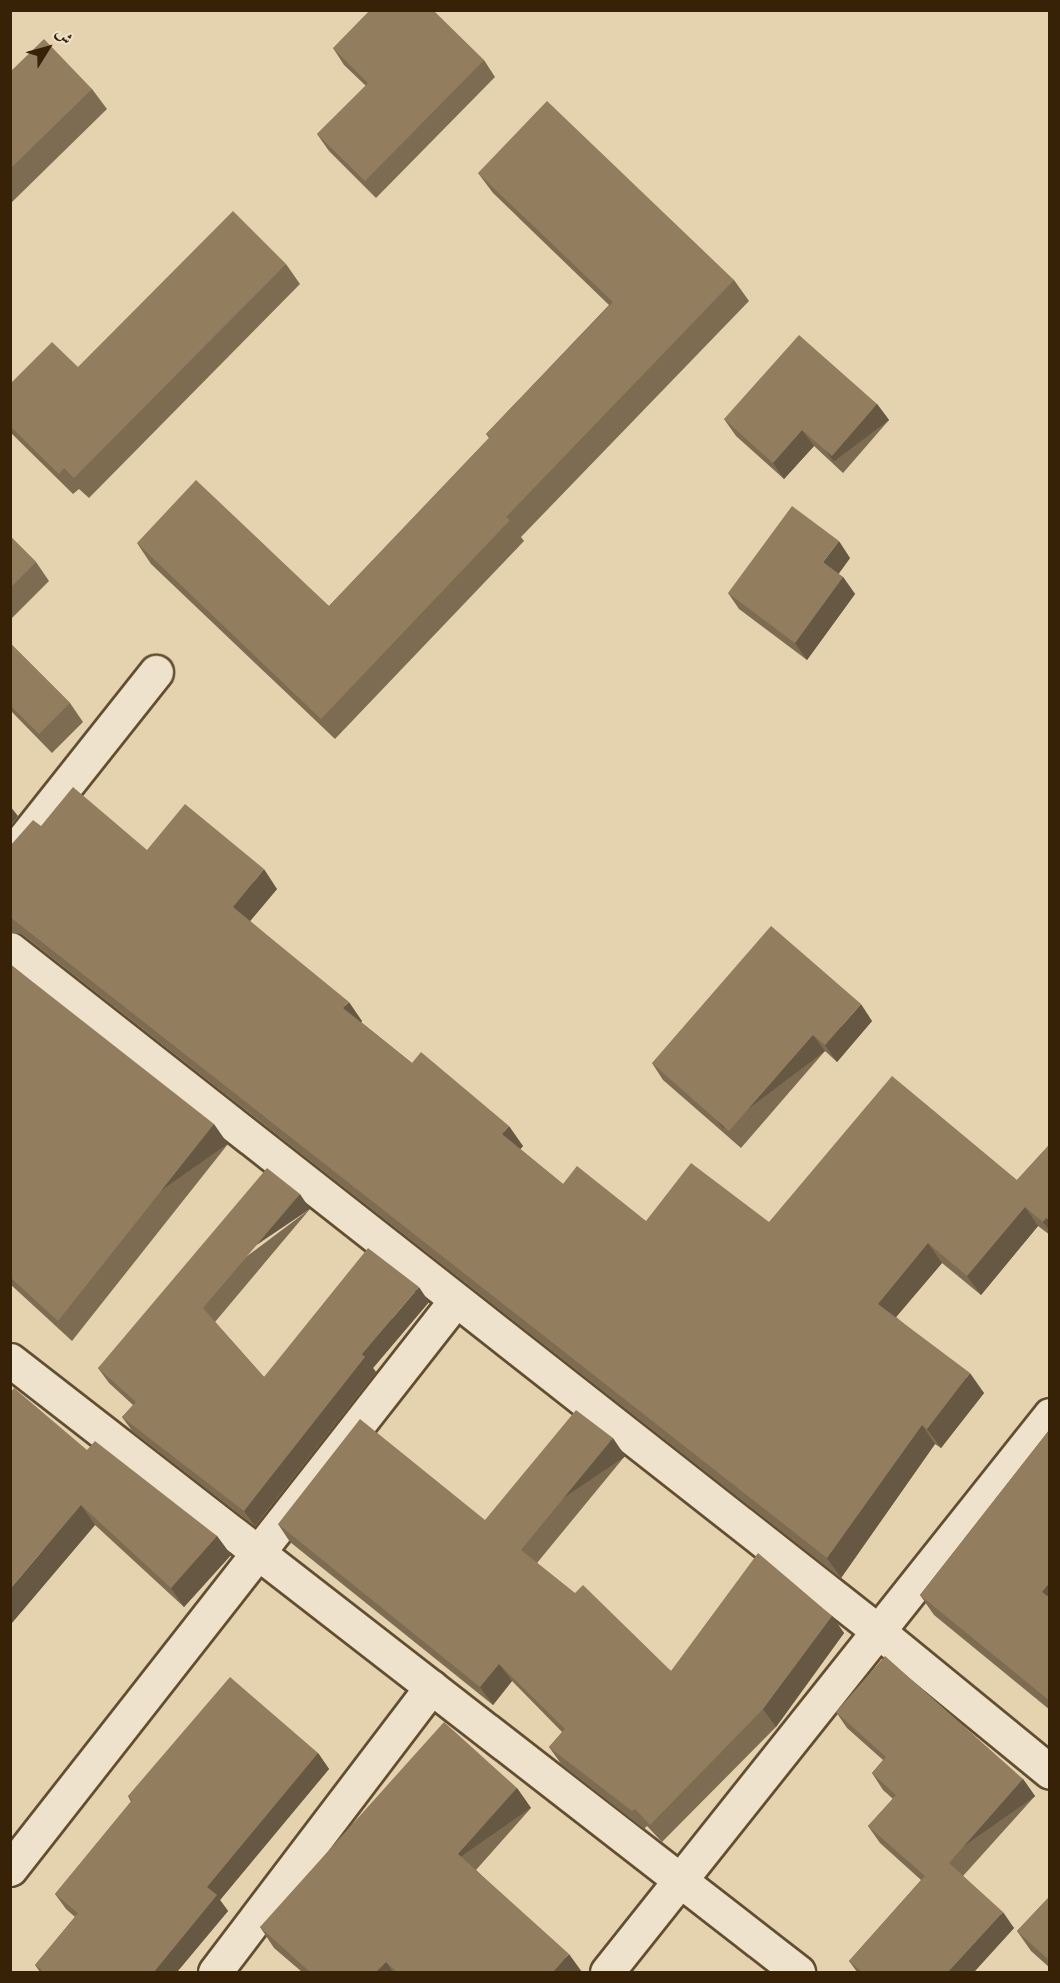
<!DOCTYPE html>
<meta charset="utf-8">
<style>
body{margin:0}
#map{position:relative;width:1060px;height:1983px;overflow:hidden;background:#e5d3b0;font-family:"Sorts Mill Goudy",Amiri,serif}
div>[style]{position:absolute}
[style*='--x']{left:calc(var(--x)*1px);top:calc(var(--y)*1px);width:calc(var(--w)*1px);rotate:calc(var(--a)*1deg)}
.roads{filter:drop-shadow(2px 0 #634e31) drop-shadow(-2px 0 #634e31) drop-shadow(0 2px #634e31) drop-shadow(0 -2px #634e31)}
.minor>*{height:33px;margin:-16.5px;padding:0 16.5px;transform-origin:16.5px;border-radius:16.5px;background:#eee2cc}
.wall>*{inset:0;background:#7e6c52}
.shaded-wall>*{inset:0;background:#665842;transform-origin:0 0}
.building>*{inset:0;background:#927e5f}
span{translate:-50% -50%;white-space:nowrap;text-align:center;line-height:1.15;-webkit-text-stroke:4.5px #eee2cc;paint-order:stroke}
.frame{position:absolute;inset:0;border:12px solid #382207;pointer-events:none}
.north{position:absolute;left:18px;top:18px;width:60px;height:60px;-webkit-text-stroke:4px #eee2cc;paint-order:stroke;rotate:53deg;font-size:16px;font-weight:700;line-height:24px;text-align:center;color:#382207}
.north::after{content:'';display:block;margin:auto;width:21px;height:27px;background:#382207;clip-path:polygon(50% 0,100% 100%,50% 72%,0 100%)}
</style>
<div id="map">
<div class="roads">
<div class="minor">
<div style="--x:10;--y:856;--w:235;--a:-51.6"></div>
<div style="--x:10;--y:949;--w:1104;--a:38.16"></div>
<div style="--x:878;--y:1631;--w:222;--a:39.3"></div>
<div style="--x:10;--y:1360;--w:998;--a:37.83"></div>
<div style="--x:10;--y:1869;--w:722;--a:-51.92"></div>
<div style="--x:215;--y:1972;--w:358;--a:-52.8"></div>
<div style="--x:607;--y:1972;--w:712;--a:-51.5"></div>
</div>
</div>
<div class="wall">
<div style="clip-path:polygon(333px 48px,484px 60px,495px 77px,376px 198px,329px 151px,317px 134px,366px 86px,344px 65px)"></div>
<div style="clip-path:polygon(10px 72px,92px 89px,107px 109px,10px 204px)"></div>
<div style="clip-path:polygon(478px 173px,734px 280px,749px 301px,521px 537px,524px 541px,335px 739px,151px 564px,137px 543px,329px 606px,489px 438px,486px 434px,609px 305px,493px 193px)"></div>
<div style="clip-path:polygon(286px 264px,300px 284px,89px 498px,79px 489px,73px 494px,10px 432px,10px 384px,78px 367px)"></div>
<div style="clip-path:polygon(877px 404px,889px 420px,843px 473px,814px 446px,784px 479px,736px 436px,724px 419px)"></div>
<div style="clip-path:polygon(10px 536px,36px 562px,49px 581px,10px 620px)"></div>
<div style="clip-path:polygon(850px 558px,838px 574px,843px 577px,855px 594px,807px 660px,739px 609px,728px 593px)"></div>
<div style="clip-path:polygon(10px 643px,70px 703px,83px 722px,52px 753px,10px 710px)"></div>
<div style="clip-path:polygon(41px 826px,147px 850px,277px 889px,250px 921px,362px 1021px,361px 1022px,412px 1063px,523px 1146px,520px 1149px,563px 1184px,646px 1221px,769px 1222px,1017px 1180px,1050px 1144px,1050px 1235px,1038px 1226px,981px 1295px,942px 1263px,896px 1317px,984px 1393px,941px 1448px,935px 1444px,841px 1578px,22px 934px,10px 933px,10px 846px)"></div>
<div style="clip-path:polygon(10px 964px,228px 1144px,72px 1341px,10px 1284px)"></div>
<div style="clip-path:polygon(872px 1021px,837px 1062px,825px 1051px,741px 1148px,663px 1080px,652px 1063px)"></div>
<div style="clip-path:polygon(310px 1209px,215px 1322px,264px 1377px,429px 1302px,373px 1368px,376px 1372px,255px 1526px,133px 1432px,122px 1417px,133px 1405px,109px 1383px,98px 1368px)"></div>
<div style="clip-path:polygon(1050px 1429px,1050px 1710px,934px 1615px,920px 1595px)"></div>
<div style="clip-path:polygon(87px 1450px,217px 1536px,231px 1555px,184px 1607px,95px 1525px,11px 1624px)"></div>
<div style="clip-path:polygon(625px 1456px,537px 1563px,671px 1671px,832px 1616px,844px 1633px,776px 1727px,662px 1842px,647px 1826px,644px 1829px,562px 1765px,549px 1747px,562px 1732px,512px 1681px,493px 1705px,290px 1542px,278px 1524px,485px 1520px)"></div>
<div style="clip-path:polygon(836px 1712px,1023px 1779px,1035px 1796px,963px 1876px,1014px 1928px,974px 1972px,857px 1972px,849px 1961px,921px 1880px,880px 1843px,868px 1826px,893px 1799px,883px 1790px,872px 1773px,883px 1760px,847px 1728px)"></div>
<div style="clip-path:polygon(318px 1753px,329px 1769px,220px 1900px,228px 1911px,177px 1972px,40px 1972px,35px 1965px,75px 1917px,66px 1909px,55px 1894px,131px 1802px,128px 1796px)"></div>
<div style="clip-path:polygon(517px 1788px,531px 1808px,476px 1870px,582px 1972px,302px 1972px,274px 1948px,260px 1927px)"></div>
<div style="clip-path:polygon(1050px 1896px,1050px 1968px,1031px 1951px,1017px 1931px)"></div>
</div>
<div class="shaded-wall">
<div style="left:877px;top:404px;width:20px;height:69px;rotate:53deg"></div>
<div style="clip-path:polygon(802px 430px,814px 446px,784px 479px,773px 463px)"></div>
<div style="clip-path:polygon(839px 541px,850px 558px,835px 579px,823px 562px)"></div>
<div style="clip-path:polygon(843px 577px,855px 594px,807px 660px,795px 643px)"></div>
<div style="clip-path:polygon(10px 806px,18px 816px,10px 826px)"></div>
<div style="clip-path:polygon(264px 869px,277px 889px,246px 926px,233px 907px)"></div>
<div style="clip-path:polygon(349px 1002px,362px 1021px,357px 1027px,343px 1008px)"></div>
<div style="clip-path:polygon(861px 1004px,872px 1021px,837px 1062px,825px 1045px)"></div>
<div style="left:813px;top:1035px;width:20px;height:128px;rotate:53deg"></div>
<div style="left:214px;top:1124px;width:24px;height:251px;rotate:55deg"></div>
<div style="clip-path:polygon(509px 1126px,523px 1146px,516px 1154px,502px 1134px)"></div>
<div style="left:300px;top:1194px;width:18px;height:150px;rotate:56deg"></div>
<div style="clip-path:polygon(1025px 1207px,1038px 1226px,981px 1295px,967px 1276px)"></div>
<div style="clip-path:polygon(1046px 1218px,1050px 1222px,1050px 1231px,1043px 1222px)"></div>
<div style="clip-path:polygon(928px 1243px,942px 1263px,891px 1323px,878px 1304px)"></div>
<div style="clip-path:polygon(419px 1287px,429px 1302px,373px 1368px,376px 1372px,255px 1526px,244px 1511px,362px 1354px)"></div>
<div style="clip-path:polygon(970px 1373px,984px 1393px,941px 1448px,927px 1429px)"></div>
<div style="clip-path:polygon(922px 1425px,935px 1444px,841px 1578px,827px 1558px)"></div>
<div style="left:613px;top:1438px;width:22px;height:145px;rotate:56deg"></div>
<div style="clip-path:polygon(81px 1505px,95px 1525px,11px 1624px,10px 1589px)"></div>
<div style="clip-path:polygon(217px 1536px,231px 1555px,184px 1607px,171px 1588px)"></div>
<div style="clip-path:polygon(1050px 1582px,1050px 1603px,1042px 1592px)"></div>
<div style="clip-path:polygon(832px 1616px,844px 1633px,776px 1727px,763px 1709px)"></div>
<div style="clip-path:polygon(499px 1664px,512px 1681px,493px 1705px,480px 1687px)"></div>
<div style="clip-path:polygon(318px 1753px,329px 1769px,220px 1900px,228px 1911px,177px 1972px,154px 1972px,207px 1887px)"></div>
<div style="left:1023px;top:1779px;width:21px;height:112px;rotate:55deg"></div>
<div style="left:517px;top:1788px;width:24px;height:89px;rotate:55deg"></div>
<div style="clip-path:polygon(1003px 1912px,1014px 1928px,974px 1972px,948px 1972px)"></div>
<div style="clip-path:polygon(569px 1954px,582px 1972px,553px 1972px)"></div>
<div style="clip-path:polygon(386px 1962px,393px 1972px,376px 1972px)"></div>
</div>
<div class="building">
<div style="clip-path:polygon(370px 10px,433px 10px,484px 60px,365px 181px,317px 134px,368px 83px,333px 48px)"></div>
<div style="clip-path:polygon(44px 39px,92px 89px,10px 169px,10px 72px)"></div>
<div style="clip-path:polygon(547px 101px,734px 280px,506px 517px,510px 520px,321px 719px,137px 543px,196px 480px,329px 606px,490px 437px,486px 434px,613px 302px,478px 173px)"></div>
<div style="clip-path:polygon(233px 211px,286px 264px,74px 478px,64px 468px,59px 474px,10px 426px,10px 384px,52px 342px,78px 367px)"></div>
<div style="clip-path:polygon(799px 335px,877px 404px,832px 456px,802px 430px,773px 463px,724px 419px)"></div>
<div style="clip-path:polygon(792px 506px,839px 541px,823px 562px,843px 577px,795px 643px,728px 593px)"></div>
<div style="clip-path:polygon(10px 536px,36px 562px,10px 588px)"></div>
<div style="clip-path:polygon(10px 643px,70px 703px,39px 734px,10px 705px)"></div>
<div style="clip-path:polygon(73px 787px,147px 850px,185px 804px,264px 869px,233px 907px,349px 1002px,343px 1008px,412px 1063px,421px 1052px,509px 1126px,502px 1134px,563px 1184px,577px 1166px,646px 1221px,691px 1163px,769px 1222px,892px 1076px,1017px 1180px,1050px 1144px,1050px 1220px,1046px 1218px,1043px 1222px,1025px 1207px,967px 1276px,928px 1243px,878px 1304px,970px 1373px,927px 1429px,922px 1425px,827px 1558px,10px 917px,10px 846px,33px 820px,41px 826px)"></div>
<div style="clip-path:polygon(771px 926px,861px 1004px,825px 1045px,813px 1035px,729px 1131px,652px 1063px)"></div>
<div style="clip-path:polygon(10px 964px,214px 1124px,58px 1321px,10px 1277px)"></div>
<div style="clip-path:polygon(267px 1168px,300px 1194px,203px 1308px,264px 1377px,368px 1248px,419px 1287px,362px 1354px,365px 1357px,244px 1511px,122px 1417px,136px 1402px,98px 1368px)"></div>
<div style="clip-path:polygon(14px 1388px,87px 1450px,95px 1441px,217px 1536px,171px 1588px,81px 1505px,10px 1589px,10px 1393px)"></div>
<div style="clip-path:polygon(576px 1410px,613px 1438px,521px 1550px,575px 1593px,583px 1585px,671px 1671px,758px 1553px,832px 1616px,763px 1709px,650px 1825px,635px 1809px,632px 1811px,549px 1747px,565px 1729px,499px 1664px,480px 1687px,278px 1524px,360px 1419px,485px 1520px)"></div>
<div style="clip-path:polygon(1050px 1429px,1050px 1582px,1042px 1592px,1050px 1598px,1050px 1701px,920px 1595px)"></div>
<div style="clip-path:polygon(885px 1656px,1023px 1779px,949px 1863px,1003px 1912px,948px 1972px,862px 1972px,849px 1961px,925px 1876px,868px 1826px,896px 1795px,872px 1773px,886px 1757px,836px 1712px)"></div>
<div style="clip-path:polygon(230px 1677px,318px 1753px,207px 1887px,217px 1895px,154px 1972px,40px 1972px,42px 1970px,35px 1965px,78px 1913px,55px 1894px,132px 1800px,128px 1796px)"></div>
<div style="clip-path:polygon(444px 1722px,517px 1788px,458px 1854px,569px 1954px,553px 1972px,397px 1972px,386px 1962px,376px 1972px,310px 1972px,260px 1927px)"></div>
<div style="clip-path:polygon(1050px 1896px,1050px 1961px,1017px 1931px)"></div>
</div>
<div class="frame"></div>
<div class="north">ش</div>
</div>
